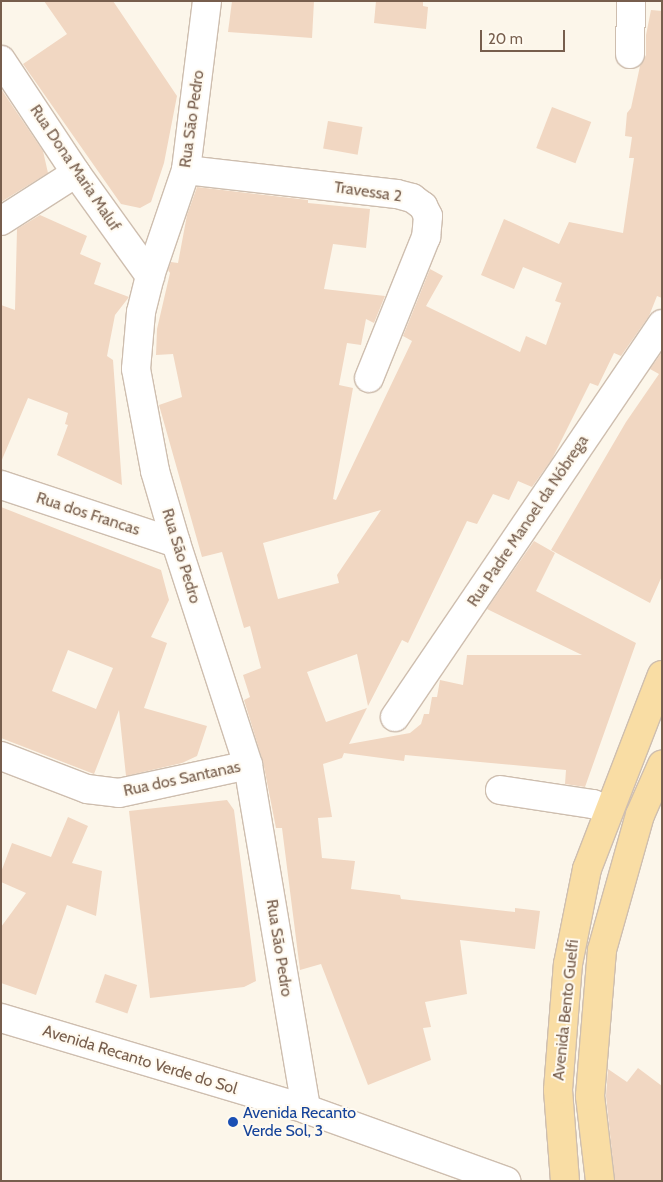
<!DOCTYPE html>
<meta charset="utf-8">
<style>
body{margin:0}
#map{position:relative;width:663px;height:1182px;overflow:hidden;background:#fcf6ea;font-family:Cabin,sans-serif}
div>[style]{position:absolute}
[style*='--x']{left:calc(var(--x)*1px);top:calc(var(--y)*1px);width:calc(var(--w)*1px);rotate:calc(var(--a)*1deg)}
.building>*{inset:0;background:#f1d7c2;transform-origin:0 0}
.roads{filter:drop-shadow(1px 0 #cebeaf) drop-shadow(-1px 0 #cebeaf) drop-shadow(0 1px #cebeaf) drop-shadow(0 -1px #cebeaf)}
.minor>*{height:28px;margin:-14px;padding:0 14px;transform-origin:14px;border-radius:14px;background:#fff}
.major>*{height:28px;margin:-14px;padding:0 14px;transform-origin:14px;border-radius:14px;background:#f9dda4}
.dots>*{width:14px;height:14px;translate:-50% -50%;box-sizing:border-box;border:2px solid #fffaf0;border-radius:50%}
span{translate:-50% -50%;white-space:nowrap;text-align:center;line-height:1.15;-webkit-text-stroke:4px #fffaf0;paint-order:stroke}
.street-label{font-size:16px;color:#775e4d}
.transit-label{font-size:16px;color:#164399}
.left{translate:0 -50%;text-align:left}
.frame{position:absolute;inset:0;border:2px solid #775e4d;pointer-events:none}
.scale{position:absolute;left:480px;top:30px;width:85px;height:22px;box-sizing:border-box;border:2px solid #775e4d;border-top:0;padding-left:6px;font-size:15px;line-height:18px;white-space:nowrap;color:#775e4d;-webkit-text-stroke:4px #fffaf0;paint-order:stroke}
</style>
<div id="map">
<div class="building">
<div style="clip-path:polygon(44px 1px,113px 1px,177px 96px,164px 163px,151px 202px,140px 208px,121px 204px,23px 64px,67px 34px)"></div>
<div style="clip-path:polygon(232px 1px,314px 1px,312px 38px,228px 32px)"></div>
<div style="clip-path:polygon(376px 1px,423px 1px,423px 6px,428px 7px,426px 29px,374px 23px)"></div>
<div style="clip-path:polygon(evenodd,651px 10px,662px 11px,662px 298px,657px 296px,649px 316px,621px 356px,614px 353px,598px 386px,590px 383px,552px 459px,532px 487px,518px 481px,509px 500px,493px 494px,477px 524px,467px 521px,408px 643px,402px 640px,368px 706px,357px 654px,307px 672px,326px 722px,367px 708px,349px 744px,410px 733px,421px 724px,424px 714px,429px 714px,432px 697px,437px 697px,440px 680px,463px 685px,467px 655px,582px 655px,487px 609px,534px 541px,555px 553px,536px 591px,636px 643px,585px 787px,565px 784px,566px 770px,405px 755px,404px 761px,344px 753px,342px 758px,323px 764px,332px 817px,318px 818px,322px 858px,355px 861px,351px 889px,400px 895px,401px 899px,515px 912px,515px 908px,540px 911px,535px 949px,460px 940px,467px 994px,425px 1002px,431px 1027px,423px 1028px,431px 1060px,368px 1085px,321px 964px,300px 970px,282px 828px,276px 828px,263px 762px,244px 700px,250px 697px,243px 675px,261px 668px,250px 626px,244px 628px,222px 552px,202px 557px,159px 405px,182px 397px,173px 354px,156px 355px,157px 329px,170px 273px,168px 270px,171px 262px,178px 263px,187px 215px,197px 187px,308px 200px,308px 203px,370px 209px,366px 248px,333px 244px,324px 289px,385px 296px,374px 323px,366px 319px,361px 345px,347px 343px,339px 385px,353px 388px,333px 499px,336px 500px,412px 341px,403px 336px,430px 269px,443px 276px,426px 306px,520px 352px,526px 336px,546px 345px,561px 303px,555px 301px,562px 283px,523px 267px,514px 289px,481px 275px,504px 219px,559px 244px,569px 222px,623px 233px,634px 158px,629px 158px,632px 137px,625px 136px,627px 113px,631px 108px,640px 66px,646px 55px,646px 35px,651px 10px,381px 510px,337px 575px,339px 583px,278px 599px,263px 543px,381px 510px)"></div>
<div style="clip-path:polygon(1px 89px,43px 151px,48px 173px,1px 202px)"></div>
<div style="left:552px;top:107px;width:42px;height:44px;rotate:21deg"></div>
<div style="left:328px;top:121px;width:35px;height:28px;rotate:10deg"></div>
<div style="clip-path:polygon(40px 215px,87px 236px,80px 254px,101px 263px,94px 284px,129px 297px,115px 315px,107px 356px,113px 360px,122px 485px,57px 455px,68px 425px,65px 424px,68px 413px,28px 398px,1px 462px,1px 305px,15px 310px,17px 229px)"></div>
<div style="clip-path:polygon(662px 352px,662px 576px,650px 603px,551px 550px,626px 422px,659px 374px,650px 369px)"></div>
<div style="clip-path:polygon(evenodd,1px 507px,161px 570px,169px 600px,151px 637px,167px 643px,144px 708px,207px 726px,197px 756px,182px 763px,126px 776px,119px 710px,94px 774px,1px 738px,1px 507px,68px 650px,113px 668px,96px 709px,52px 691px,68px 650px)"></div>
<div style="clip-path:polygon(227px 800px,234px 810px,256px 981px,244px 987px,150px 998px,129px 811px)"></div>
<div style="clip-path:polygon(68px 817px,88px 826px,72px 863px,102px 871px,96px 916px,67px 905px,36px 995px,1px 983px,1px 927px,26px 893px,1px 882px,1px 872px,12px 843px,51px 857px)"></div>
<div style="left:105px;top:974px;width:34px;height:30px;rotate:19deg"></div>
<div style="clip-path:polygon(638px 1068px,662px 1086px,662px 1181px,615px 1181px,606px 1096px,608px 1069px,627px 1082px)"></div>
</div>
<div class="roads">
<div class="minor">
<div style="--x:207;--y:1;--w:170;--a:97.1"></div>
<div style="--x:186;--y:170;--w:112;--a:108.8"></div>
<div style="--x:150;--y:276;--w:37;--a:104"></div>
<div style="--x:141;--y:312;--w:57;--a:95"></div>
<div style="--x:136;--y:369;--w:104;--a:79.4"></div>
<div style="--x:155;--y:471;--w:75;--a:73.7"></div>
<div style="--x:176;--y:543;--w:233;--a:72"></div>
<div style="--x:248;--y:765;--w:349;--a:80.4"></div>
<div style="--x:630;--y:54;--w:53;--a:-88.9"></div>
<div style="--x:1;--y:60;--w:136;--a:56.4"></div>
<div style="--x:76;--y:173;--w:127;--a:54.3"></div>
<div style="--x:186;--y:170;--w:212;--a:6.5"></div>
<div style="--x:397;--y:194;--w:16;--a:15"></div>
<div style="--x:412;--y:198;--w:14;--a:36"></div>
<div style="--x:423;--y:206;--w:11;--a:63"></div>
<div style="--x:428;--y:216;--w:21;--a:95"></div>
<div style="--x:426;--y:237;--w:152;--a:112"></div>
<div style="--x:1;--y:221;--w:89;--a:-32.6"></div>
<div style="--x:1;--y:485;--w:184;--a:18.3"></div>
<div style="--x:395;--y:717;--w:475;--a:-55.8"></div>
<div style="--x:1;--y:756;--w:92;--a:21"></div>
<div style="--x:87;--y:789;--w:32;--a:7"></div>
<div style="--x:119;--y:793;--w:132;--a:-12.2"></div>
<div style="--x:500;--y:790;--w:94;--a:8.6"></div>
<div style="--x:593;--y:804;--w:16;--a:22"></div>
<div style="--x:1;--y:1018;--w:318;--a:16.6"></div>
<div style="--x:306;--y:1109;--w:213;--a:19.8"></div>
</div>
<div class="major">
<div style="--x:565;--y:1181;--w:91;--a:-94.4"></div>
<div style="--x:558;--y:1090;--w:126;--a:-85.5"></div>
<div style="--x:568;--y:964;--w:97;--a:-78.7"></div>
<div style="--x:587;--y:869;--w:208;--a:-68.9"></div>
<div style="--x:600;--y:1181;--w:86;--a:-96.7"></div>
<div style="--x:590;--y:1096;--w:146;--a:-85.3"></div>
<div style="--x:602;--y:950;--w:140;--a:-74.3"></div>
<div style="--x:640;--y:815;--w:55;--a:-66.3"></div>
</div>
</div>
<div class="dots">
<div style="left:233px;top:1122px;background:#1a4fb4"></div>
</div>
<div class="street-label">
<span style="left:192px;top:119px;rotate:-82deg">Rua São Pedro</span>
<span style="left:75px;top:168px;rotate:56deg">Rua Dona Maria Maluf</span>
<span style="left:368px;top:192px;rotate:8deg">Travessa 2</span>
<span style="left:88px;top:514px;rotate:18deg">Rua dos Francas</span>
<span style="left:528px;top:521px;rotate:-56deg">Rua Padre Manoel da Nóbrega</span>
<span style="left:181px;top:556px;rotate:73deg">Rua São Pedro</span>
<span style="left:182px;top:779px;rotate:-12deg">Rua dos Santanas</span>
<span style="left:279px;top:948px;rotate:81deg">Rua São Pedro</span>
<span style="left:566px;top:1010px;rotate:-84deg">Avenida Bento Guelfi</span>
<span style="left:140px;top:1060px;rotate:17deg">Avenida Recanto Verde do Sol</span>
</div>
<div class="transit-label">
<span class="left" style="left:243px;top:1122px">Avenida Recanto<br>Verde Sol, 3</span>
</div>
<div class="frame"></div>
<div class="scale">20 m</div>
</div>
